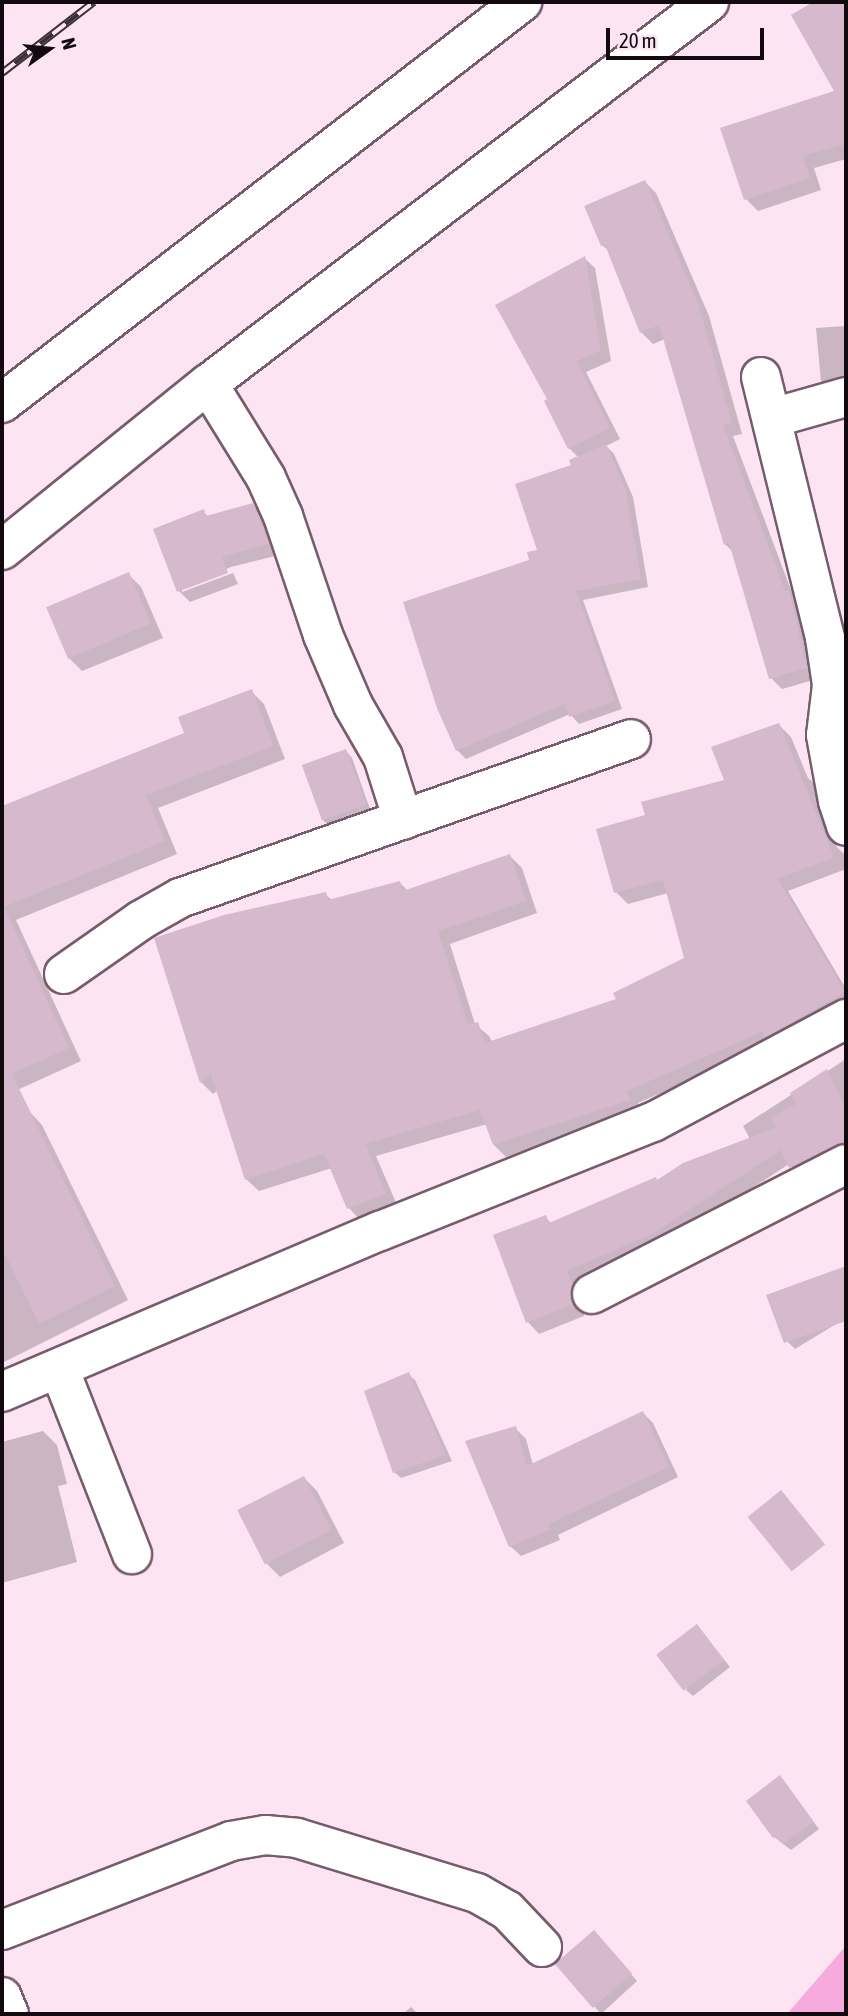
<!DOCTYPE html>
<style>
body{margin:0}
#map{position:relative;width:848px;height:2016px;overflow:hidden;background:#fce4f3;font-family:"Asap Condensed",sans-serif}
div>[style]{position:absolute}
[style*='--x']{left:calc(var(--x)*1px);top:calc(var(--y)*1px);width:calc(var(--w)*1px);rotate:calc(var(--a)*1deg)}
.water>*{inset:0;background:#f6aade}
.shadow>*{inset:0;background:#0003}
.building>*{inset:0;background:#d6b9cc;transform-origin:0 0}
.roads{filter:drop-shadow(2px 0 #765c6d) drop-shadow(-2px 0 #765c6d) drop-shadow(0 2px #765c6d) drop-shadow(0 -2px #765c6d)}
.street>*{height:38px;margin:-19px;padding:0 19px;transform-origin:19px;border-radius:19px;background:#fff}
.highway>*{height:38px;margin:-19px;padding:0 19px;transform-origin:19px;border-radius:19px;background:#fff}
.rail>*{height:8px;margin-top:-4px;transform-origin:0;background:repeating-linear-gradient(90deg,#fce4f3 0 16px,#3c3038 0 32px);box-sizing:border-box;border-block:2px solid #3c3038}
span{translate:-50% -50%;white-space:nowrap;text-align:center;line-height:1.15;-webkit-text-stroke:7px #fce4f3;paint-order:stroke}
.frame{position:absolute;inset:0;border:4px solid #130a10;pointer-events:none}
.north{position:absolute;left:14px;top:14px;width:70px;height:70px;-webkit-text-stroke:5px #fce4f3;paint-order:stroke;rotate:75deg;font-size:19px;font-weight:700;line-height:28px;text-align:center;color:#130a10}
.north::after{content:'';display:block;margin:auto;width:24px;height:32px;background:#130a10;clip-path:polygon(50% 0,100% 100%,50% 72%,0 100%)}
.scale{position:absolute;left:606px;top:28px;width:158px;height:32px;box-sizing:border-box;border:4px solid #130a10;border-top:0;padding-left:9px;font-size:21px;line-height:24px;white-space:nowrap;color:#130a10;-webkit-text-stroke:5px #fce4f3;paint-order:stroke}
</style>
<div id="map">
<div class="water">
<div style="clip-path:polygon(844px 1948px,846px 2014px,787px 2014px)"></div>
</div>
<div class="shadow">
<div style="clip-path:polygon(817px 2px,841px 2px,846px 9px,846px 159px,814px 168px,821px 190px,758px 211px,746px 199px,836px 92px,793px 15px)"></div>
<div style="clip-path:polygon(645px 182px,656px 193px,709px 316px,742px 434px,733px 436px,794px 598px,799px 604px,817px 679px,782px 689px,771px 678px,734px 553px,725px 544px,665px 339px,653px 344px,642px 333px,610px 252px,602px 245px)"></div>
<div style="clip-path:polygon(584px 258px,595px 268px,611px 361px,586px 372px,620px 439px,606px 446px,614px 454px,633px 497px,648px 587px,583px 600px,622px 709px,579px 724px,570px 714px,466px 759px,457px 750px,531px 561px,539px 551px,579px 458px,569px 448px)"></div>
<div style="clip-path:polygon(846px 326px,846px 390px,834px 394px,821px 381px,816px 328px)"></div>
<div style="clip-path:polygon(253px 505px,264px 516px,279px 555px,231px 567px,182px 588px,182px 592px,233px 573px,238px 584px,190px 602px,179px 591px,203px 512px,209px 517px)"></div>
<div style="clip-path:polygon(128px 574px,141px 587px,163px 638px,82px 671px,69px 658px)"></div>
<div style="clip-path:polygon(251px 691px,264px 704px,285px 759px,158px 808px,177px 854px,16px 920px,81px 1061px,13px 1092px,2px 1081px,2px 808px,187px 734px)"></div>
<div style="clip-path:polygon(779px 725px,791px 737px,808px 778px,823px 790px,837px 847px,846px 856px,846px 869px,788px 891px,846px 989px,846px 1012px,638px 1103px,641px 1112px,506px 1157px,494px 1145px,487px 1124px,376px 1156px,397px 1205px,361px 1221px,349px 1208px,332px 1168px,259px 1191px,246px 1179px,218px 1090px,213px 1094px,201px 1082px,325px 894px,333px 901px,400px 883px,408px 891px,510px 856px,522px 868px,537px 913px,450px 944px,475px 1024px,489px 1036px,492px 1042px,619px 1000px,686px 959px,668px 893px,628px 904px,616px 892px,647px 816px,726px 781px)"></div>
<div style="clip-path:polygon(346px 751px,352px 758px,371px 812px,329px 826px,323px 820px)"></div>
<div style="clip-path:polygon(846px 1059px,846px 1158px,803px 1179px,789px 1164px,584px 1298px,584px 1316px,539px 1334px,528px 1322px,545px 1217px,552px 1224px,658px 1182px,750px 1139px,743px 1126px)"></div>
<div style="clip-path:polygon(29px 1111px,42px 1125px,128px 1300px,2px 1363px,2px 1124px)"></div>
<div style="clip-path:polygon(846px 1268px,846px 1318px,795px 1349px,784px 1338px,768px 1296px)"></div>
<div style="clip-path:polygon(408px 1374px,415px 1380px,452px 1461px,401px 1478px,394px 1472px)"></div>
<div style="clip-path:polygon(643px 1413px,653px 1423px,678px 1477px,558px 1535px,560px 1540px,521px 1556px,510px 1546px,515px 1428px,526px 1439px,533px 1465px)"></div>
<div style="clip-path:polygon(43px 1431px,57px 1445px,67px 1484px,58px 1486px,77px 1562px,2px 1583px,2px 1442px)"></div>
<div style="clip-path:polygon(304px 1478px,317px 1491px,344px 1543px,280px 1577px,267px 1564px)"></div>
<div style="clip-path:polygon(703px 1633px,730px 1667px,693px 1696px,686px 1690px)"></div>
<div style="clip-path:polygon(780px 1778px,819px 1829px,791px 1850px,774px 1837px)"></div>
<div style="clip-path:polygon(600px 1939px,637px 1981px,601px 2014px,558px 1965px)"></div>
<div style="clip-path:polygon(411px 2007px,418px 2014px,403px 2014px)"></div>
</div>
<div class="building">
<div style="clip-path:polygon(813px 2px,846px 2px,846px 144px,803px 156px,810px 178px,744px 200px,720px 128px,834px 91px,791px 15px)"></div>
<div style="clip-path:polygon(645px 180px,698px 303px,732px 423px,723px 425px,785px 591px,789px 590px,807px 668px,769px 679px,729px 543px,724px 545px,659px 325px,640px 333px,605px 245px,601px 246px,584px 206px)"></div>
<div style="clip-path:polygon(585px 256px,601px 350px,577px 361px,610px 428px,568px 449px,544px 401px,547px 399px,495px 305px)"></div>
<div style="clip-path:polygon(606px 444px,625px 487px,641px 579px,576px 591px,615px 701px,569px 717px,565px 704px,456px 751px,437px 708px,403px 602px,529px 560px,527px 552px,537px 550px,515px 484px,571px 465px,569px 460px)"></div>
<div style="clip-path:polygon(253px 503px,269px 544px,222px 557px,228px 573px,177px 592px,153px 529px,204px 509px,206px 516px)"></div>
<div style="left:129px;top:572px;width:56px;height:90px;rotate:67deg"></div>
<div style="clip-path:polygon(252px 689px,273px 746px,146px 795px,165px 841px,4px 907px,69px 1048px,12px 1074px,115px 1286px,39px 1324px,2px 1248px,2px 806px,184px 733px,178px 717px)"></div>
<div style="clip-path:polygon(779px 723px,834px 857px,778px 879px,845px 992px,764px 1038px,762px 1032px,627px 1091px,630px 1100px,493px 1145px,480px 1110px,365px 1144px,386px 1193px,347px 1209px,324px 1154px,245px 1180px,211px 1074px,200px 1083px,154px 938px,224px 915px,326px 892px,328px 900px,400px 881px,403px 891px,510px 854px,526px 901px,438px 931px,468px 1025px,478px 1022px,485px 1043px,616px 999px,613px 993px,684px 958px,663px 880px,614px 893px,596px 829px,645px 815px,641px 802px,724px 780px,711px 747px)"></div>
<div style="left:346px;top:749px;width:59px;height:47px;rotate:70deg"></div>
<div style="clip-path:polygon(827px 1069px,846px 1109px,846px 1141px,789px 1168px,781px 1150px,654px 1233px,567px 1271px,573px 1285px,573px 1304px,526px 1323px,493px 1235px,546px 1215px,549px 1223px,656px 1177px,657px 1180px,683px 1163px,775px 1128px,771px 1117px,796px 1104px,790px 1093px)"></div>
<div style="clip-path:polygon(846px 1266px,846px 1321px,784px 1343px,766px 1295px)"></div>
<div style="clip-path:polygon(409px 1372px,446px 1455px,393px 1473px,364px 1391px)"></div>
<div style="clip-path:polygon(643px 1411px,669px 1467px,549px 1524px,551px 1529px,509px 1547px,465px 1441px,516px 1426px,527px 1466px)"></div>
<div style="left:304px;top:1476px;width:61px;height:75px;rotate:63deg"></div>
<div style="left:781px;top:1490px;width:70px;height:43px;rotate:51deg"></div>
<div style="left:697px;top:1624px;width:45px;height:51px;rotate:53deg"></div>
<div style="clip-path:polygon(780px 1775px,814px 1822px,783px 1844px,775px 1836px,773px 1838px,746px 1801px)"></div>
<div style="left:594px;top:1930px;width:58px;height:52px;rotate:49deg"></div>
</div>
<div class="roads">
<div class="street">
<div style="--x:761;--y:377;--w:269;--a:76.2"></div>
<div style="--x:825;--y:638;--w:48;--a:81.5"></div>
<div style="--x:832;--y:685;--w:50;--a:96.8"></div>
<div style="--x:826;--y:735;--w:67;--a:79.7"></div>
<div style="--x:838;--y:801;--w:26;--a:72"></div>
<div style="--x:208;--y:384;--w:110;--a:58.3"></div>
<div style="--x:266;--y:478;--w:42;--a:65.9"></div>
<div style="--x:283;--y:516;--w:126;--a:71.4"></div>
<div style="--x:323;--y:635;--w:76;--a:66.8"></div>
<div style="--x:353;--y:705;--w:60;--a:60"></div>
<div style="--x:383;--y:757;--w:66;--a:72.4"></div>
<div style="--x:772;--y:418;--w:77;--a:-15.8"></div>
<div style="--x:64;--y:974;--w:94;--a:-35"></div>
<div style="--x:141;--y:920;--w:45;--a:-29.4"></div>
<div style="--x:180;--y:898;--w:478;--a:-19.4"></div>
<div style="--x:592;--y:1294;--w:285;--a:-27.1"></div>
<div style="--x:59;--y:1368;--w:200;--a:68.6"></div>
<div style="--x:2;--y:1392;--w:411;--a:-23.1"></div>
<div style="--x:380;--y:1231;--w:294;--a:-21.8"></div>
<div style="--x:653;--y:1122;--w:219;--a:-28.1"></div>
<div style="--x:2;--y:1930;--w:246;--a:-21.2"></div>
<div style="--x:231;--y:1841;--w:35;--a:-10"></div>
<div style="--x:265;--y:1835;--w:32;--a:5"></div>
<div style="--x:297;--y:1838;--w:188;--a:17"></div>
<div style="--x:477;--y:1893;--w:34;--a:30"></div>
<div style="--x:507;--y:1910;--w:51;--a:46.6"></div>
<div style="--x:2;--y:1997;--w:18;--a:68"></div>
</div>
<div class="highway">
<div style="--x:2;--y:403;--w:657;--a:-37.64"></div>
<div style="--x:2;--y:550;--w:265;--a:-38.9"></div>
<div style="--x:208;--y:384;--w:630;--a:-37.32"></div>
</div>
</div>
<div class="rail">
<div style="--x:2;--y:73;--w:116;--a:-37.7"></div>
</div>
<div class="frame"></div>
<div class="north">N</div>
<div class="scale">20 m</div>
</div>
